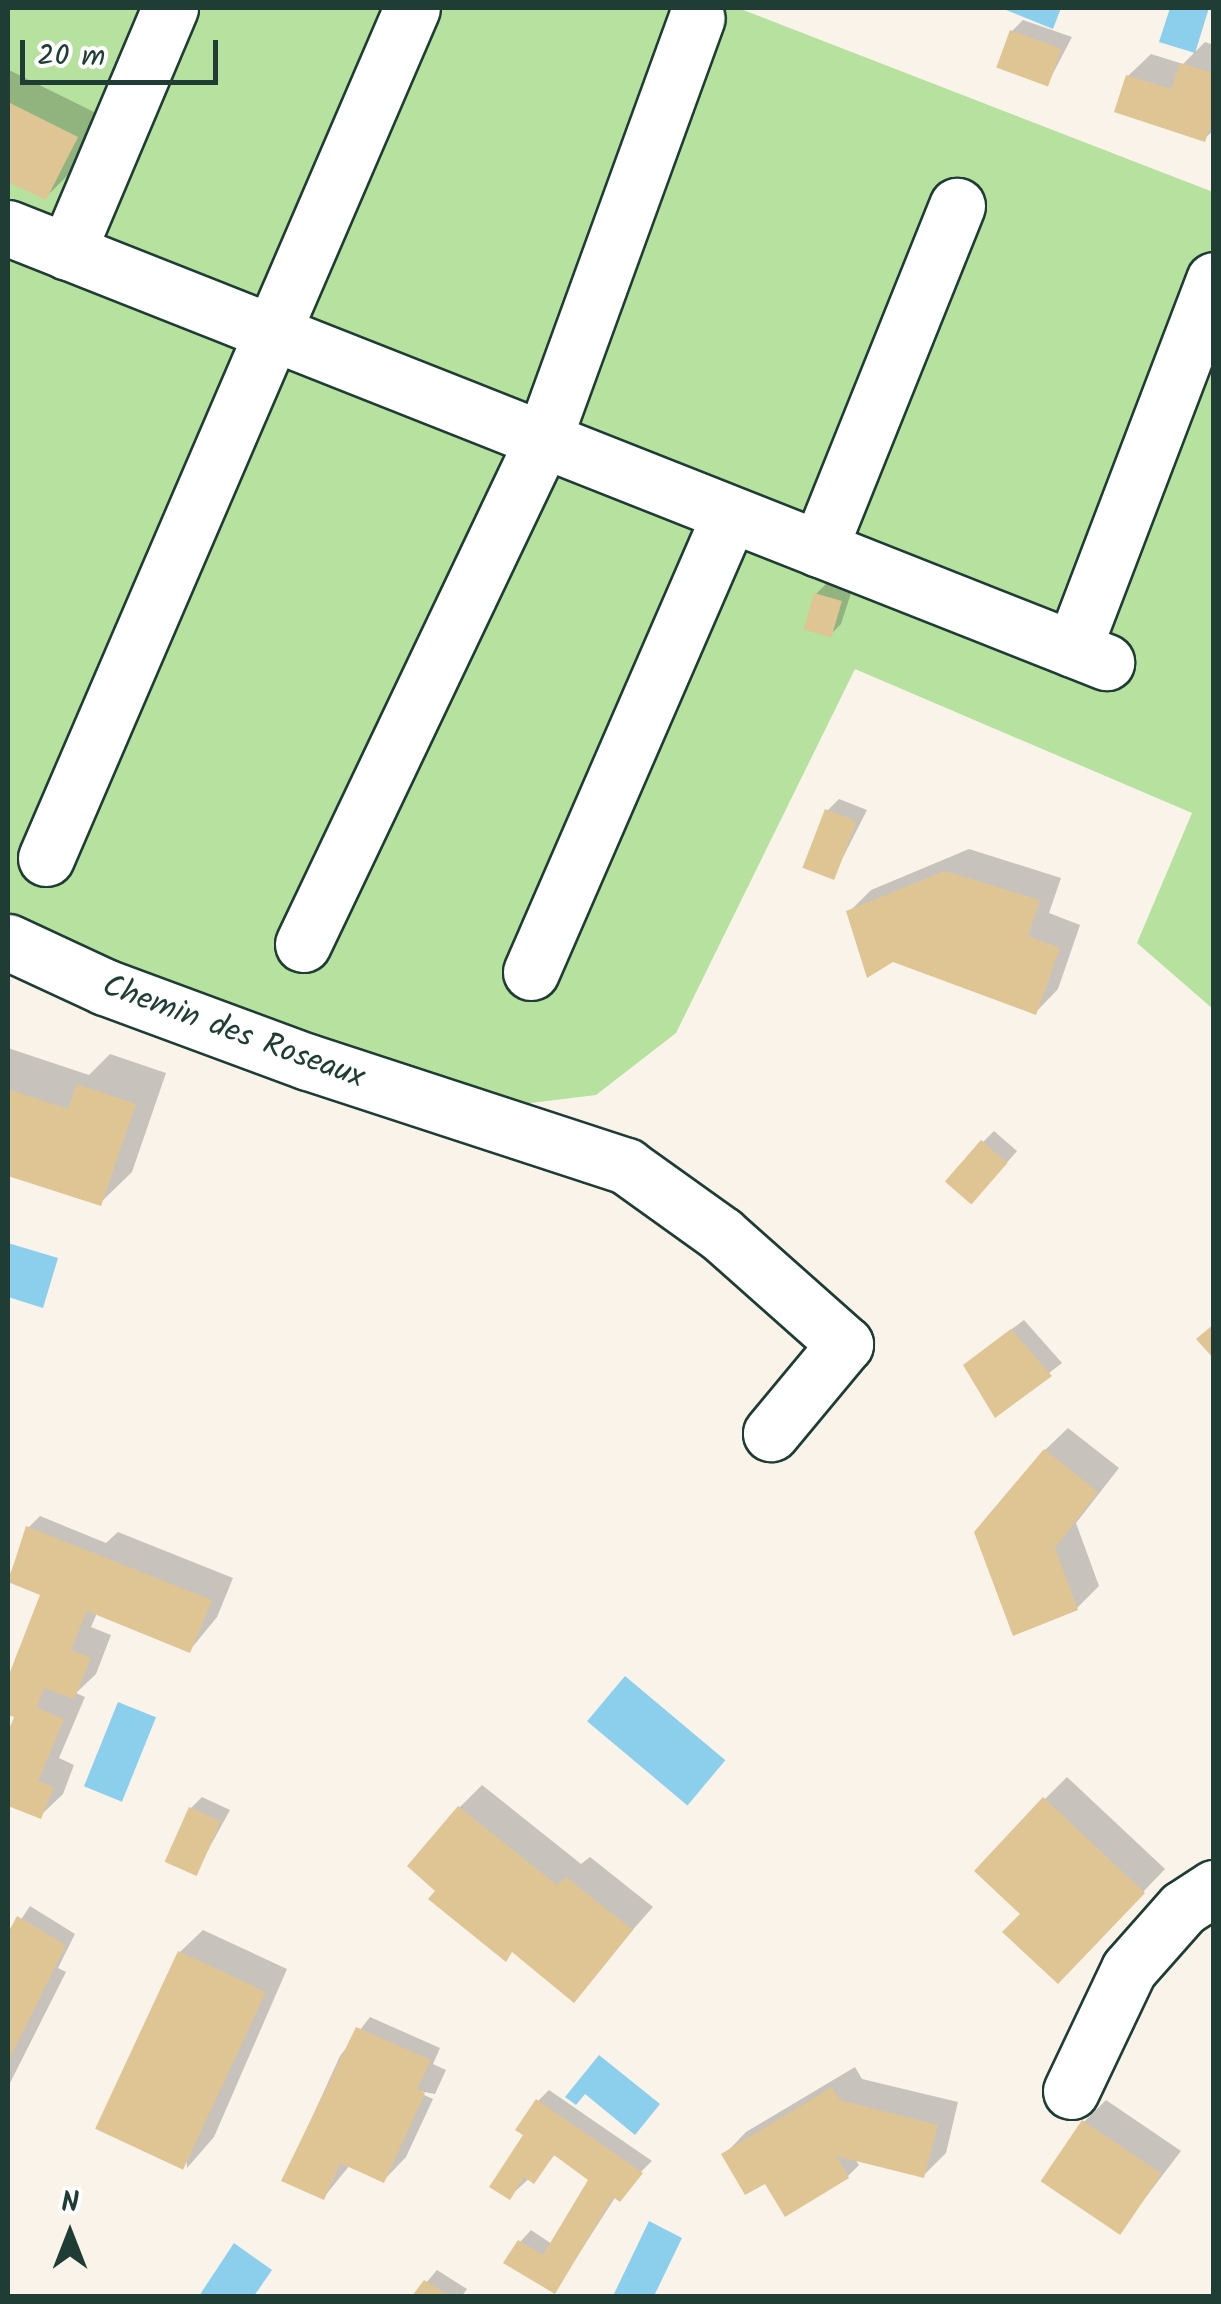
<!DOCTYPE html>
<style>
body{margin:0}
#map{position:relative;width:1221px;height:2304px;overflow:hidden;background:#f9f3ea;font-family:Kalam,sans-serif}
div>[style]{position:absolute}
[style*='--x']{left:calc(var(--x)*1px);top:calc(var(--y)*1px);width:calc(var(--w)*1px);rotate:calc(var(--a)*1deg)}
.green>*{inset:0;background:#b6e19f}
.water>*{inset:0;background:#8ccfed;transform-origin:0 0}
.shadow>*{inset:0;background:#0003}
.building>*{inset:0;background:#dfc594;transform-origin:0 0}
.roads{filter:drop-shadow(2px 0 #1f3d34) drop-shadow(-2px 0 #1f3d34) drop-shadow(0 2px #1f3d34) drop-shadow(0 -2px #1f3d34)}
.minor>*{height:55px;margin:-27.5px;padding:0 27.5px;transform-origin:27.5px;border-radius:27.5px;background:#fff}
span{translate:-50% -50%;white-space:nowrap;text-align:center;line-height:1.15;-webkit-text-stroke:10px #fff;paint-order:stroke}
.street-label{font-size:32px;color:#1f3d34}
.frame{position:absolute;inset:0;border:10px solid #1f3d34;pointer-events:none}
.north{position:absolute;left:20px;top:2184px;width:100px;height:100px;-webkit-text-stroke:8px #fff;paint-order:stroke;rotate:0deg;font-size:28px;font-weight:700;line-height:40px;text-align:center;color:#1f3d34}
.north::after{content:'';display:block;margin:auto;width:35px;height:45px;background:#1f3d34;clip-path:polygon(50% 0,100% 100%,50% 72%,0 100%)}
.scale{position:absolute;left:20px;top:40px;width:198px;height:45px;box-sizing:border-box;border:5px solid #1f3d34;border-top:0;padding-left:12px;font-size:30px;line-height:35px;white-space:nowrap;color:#1f3d34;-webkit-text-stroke:8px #fff;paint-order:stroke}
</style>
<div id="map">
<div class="green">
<div style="clip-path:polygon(8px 8px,738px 8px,1213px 192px,1213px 1009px,1137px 943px,1192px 813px,855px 669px,676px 1033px,596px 1095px,490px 1108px,193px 998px,8px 915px)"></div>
</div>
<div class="water">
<div style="clip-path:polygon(1001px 8px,1061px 8px,1053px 29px)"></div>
<div style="clip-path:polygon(1170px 8px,1209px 8px,1195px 53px,1159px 42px)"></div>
<div style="clip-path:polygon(8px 1243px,58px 1258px,43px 1308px,8px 1297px)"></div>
<div style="left:625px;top:1676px;width:131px;height:59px;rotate:40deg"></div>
<div style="left:118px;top:1702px;width:41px;height:91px;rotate:22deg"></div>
<div style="clip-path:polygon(599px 2055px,660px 2104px,635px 2135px,585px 2094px,576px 2105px,565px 2097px)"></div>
<div style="clip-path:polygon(649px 2221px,682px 2238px,654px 2296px,613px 2296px)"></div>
<div style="clip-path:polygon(234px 2243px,272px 2270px,254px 2296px,199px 2296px)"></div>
</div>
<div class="shadow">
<div style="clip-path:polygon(1023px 20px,1072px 37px,1048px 83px,1012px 31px)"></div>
<div style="clip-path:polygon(1205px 42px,1214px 45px,1214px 130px,1204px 139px,1128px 76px,1151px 54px,1183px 64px)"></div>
<div style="clip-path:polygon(9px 70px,98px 114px,68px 175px,46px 197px,8px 179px)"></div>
<div style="clip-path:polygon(827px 583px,852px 590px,841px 624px,830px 635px,816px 594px)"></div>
<div style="clip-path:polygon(839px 799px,867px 810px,833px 877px,827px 811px)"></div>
<div style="clip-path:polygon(969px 849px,1061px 878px,1049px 913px,1080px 925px,1058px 989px,1036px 1012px,849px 912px,871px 890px)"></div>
<div style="clip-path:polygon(8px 1048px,89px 1075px,110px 1054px,166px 1073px,132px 1172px,100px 1203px,8px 1173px)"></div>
<div style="clip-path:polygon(994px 1131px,1017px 1151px,983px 1190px,983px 1142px)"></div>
<div style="clip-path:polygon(1024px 1320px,1062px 1363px,996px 1414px,978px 1354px)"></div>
<div style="clip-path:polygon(1068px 1428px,1119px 1468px,1076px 1523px,1099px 1586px,1077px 1608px,1015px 1632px,1045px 1450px)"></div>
<div style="clip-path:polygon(40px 1516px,106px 1543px,118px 1532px,233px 1578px,217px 1617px,190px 1650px,97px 1613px,91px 1627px,111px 1635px,96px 1674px,76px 1693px,85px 1697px,59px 1758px,74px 1765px,63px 1794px,40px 1816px,8px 1803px,8px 1740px,21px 1706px,8px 1712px,8px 1684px,44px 1593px,8px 1579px,29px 1527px)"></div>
<div style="clip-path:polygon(1067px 1777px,1165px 1869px,1080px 1958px,1023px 1914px,1045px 1799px)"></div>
<div style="clip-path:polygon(482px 1785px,581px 1864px,590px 1857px,653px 1907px,614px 1951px,459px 1808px)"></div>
<div style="clip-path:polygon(202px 1797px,230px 1810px,196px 1872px,191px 1808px)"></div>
<div style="clip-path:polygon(30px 1906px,75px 1934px,58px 1968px,66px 1972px,8px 2087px,8px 1939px)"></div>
<div style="clip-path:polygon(203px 1930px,287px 1969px,214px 2137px,187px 2168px,180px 1952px)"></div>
<div style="clip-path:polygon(370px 2017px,440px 2048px,433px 2064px,446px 2070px,435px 2094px,413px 2090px,433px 2099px,406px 2157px,384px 2180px,350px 2165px,324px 2197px,284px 2179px,340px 2056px)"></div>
<div style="clip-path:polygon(855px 2067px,862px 2079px,958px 2102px,946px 2153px,923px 2176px,855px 2159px,859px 2165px,848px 2176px,766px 2181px,724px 2155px,746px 2132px)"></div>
<div style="clip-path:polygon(549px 2090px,652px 2161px,616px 2196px,555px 2291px,520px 2242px,531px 2230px,552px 2244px,591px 2179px,556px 2154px,509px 2197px,538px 2101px)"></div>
<div style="clip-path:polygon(1106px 2100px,1181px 2151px,1120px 2231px,1084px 2122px)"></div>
<div style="clip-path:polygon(437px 2270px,467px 2289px,462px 2296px,415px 2296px)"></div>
</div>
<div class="building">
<div style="left:1010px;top:30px;width:55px;height:40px;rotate:20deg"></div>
<div style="clip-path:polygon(1180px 63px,1214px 73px,1214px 116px,1205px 142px,1114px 112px,1126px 75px,1171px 89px)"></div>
<div style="clip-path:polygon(8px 102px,78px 137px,46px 200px,8px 182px)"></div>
<div style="left:814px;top:593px;width:29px;height:38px;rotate:16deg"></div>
<div style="left:825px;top:809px;width:34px;height:63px;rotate:21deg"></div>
<div style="clip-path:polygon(945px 871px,1040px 900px,1028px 936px,1060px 948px,1036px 1015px,893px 962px,867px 978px,846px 911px)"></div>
<div style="clip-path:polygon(77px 1084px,136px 1104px,101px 1206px,8px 1176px,8px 1089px,68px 1109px)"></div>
<div style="left:981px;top:1140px;width:35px;height:55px;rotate:41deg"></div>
<div style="clip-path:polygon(1214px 1324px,1214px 1359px,1196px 1339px)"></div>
<div style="clip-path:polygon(1011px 1329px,1052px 1376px,995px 1418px,963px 1365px)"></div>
<div style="clip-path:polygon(1044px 1449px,1098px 1492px,1055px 1548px,1078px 1610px,1013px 1636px,974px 1532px)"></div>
<div style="clip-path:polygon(26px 1526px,212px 1600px,190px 1653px,87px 1611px,71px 1650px,91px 1658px,74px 1699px,44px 1688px,37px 1708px,64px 1719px,38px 1781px,54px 1787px,41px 1819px,8px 1806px,8px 1732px,14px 1717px,8px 1715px,8px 1677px,40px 1595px,8px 1582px)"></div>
<div style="clip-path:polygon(1043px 1797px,1145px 1893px,1058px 1984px,1002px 1932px,1020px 1914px,974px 1871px)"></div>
<div style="clip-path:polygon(458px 1806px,557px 1885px,566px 1877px,633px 1930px,574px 2003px,512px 1952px,506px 1962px,428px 1899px,435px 1891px,407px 1866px)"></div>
<div style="left:189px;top:1807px;width:35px;height:60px;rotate:24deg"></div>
<div style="clip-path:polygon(17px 1916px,66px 1945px,8px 2062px,8px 1933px)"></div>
<div style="left:178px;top:1951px;width:97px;height:196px;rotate:25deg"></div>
<div style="clip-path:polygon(356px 2027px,431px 2060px,417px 2089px,425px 2093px,384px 2183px,340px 2163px,324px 2200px,281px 2181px)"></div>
<div style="clip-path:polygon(832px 2087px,840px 2100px,938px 2125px,924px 2178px,836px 2156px,849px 2178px,785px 2217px,765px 2184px,745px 2195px,721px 2154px)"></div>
<div style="clip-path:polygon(536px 2099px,643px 2173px,620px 2202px,613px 2197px,555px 2294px,503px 2263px,518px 2240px,543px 2255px,588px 2180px,554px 2155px,534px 2184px,524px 2177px,510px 2200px,489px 2187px,523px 2135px,515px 2130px)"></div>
<div style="left:1082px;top:2120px;width:96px;height:74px;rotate:34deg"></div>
<div style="clip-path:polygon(424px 2280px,450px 2296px,412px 2296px)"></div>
</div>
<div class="roads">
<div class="minor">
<div style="--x:8;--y:228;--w:1181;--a:21.57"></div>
<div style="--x:67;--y:252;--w:265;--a:-67.1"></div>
<div style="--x:819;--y:549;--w:370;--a:-68.1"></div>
<div style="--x:1073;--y:649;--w:395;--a:-69.1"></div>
<div style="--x:46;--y:858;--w:925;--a:-66.7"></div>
<div style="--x:8;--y:942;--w:107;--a:24.9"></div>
<div style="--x:105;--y:987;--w:216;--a:20.3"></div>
<div style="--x:308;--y:1062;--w:335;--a:18.1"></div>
<div style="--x:626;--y:1166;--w:117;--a:35.6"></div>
<div style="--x:721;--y:1234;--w:166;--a:41.6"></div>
<div style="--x:845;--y:1344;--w:116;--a:129.7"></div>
<div style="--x:303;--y:944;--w:558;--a:-64.54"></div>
<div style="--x:543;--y:440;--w:449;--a:-70"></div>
<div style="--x:531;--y:972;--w:499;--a:-66.5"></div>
<div style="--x:1071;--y:2091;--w:135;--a:-64.6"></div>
<div style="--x:1129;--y:1969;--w:81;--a:-48.5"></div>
<div style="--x:1183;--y:1908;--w:37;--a:-33"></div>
</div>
</div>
<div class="street-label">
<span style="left:233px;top:1033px;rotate:20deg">Chemin des Roseaux</span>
</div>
<div class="frame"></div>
<div class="north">N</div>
<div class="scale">20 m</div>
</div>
